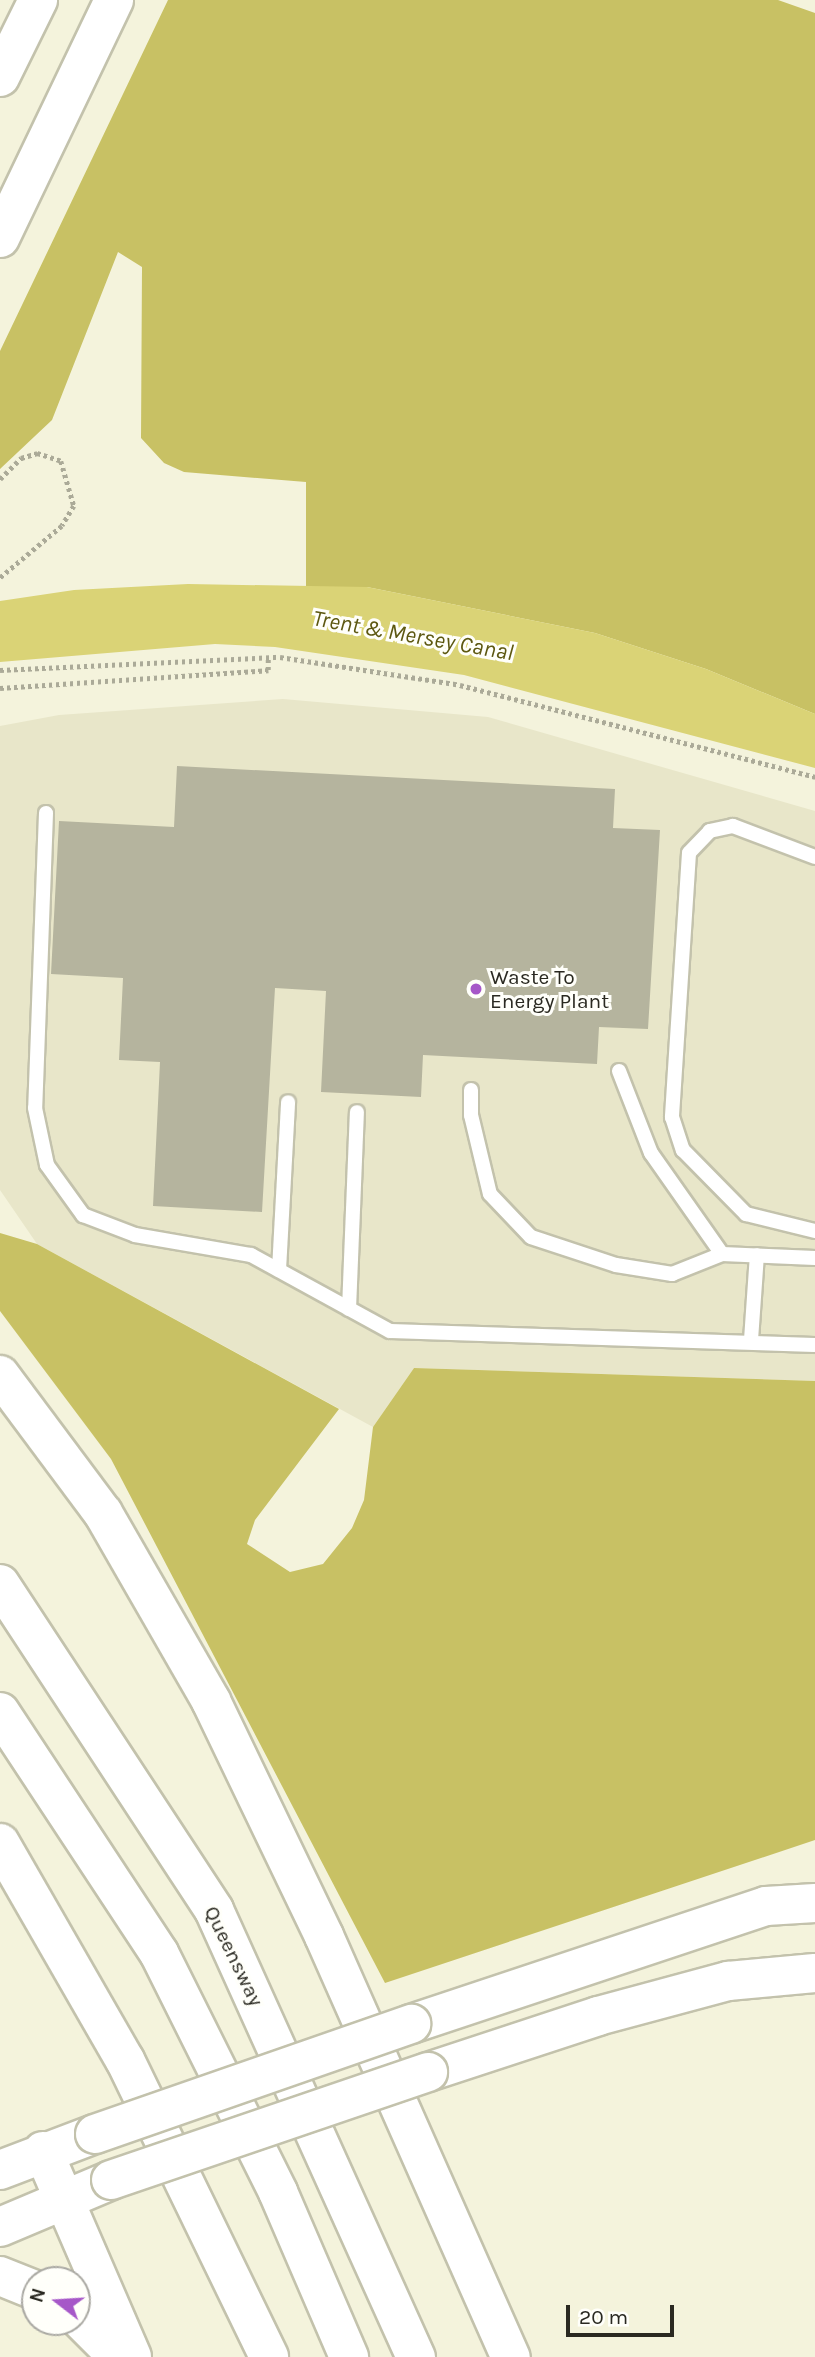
<!DOCTYPE html>
<style>
body{margin:0}
#map{position:relative;width:815px;height:2357px;overflow:hidden;background:#f4f3dc;font-family:Karla,sans-serif}
div>[style]{position:absolute}
[style*='--x']{left:calc(var(--x)*1px);top:calc(var(--y)*1px);width:calc(var(--w)*1px);rotate:calc(var(--a)*1deg)}
.built>*{inset:0;background:#e8e6c9}
.forest>*{inset:0;background:#c8c164}
.water>*{inset:0;background:#dad376}
.building>*{inset:0;background:#b5b49e}
.path>*{height:4.5px;margin-top:-2.25px;transform-origin:0;background:repeating-linear-gradient(90deg,#abaa98 0 3.5px,transparent 0 7px)}
.roads{filter:drop-shadow(2px 0 #c3c2ac) drop-shadow(-2px 0 #c3c2ac) drop-shadow(0 2px #c3c2ac) drop-shadow(0 -2px #c3c2ac)}
.lane>*{height:14px;margin:-7px;padding:0 7px;transform-origin:7px;border-radius:7px;background:#fff}
.primary>*{height:38px;margin:-19px;padding:0 19px;transform-origin:19px;border-radius:19px;background:#fff}
.highway>*{height:38px;margin:-19px;padding:0 19px;transform-origin:19px;border-radius:19px;background:#fff}
.bridges{filter:drop-shadow(2px 0 #c3c2ac) drop-shadow(-2px 0 #c3c2ac) drop-shadow(0 2px #c3c2ac) drop-shadow(0 -2px #c3c2ac)}
.primary-bridge>*{height:38px;margin:-19px;padding:0 19px;transform-origin:19px;border-radius:19px;background:#fff}
.dots>*{width:19px;height:19px;translate:-50% -50%;box-sizing:border-box;border:4px solid #fffffa;border-radius:50%}
span{translate:-50% -50%;white-space:nowrap;text-align:center;line-height:1.15;-webkit-text-stroke:6px #fffffa;paint-order:stroke}
.poi-label{font-size:21px;color:#2a2921}
.left{translate:0 -50%;text-align:left}
.street-label{font-size:21px;color:#2a2921}
.water-label{font-size:23px;color:#5d5811;font-style:italic}
.north{position:absolute;left:21px;top:2266px;width:70px;height:70px;box-sizing:border-box;background:#fffffa;border:2px solid #aaa9a3;border-radius:50%;rotate:287deg;font-size:19px;font-weight:700;line-height:28px;text-align:center;color:#2a2921}
.north::after{content:'';display:block;margin:auto;width:24px;height:32px;background:#a657c8;clip-path:polygon(50% 0,100% 100%,50% 72%,0 100%)}
.scale{position:absolute;left:566px;top:2305px;width:108px;height:32px;box-sizing:border-box;border:4px solid #2a2921;border-top:0;padding-left:9px;font-size:21px;line-height:24px;white-space:nowrap;color:#2a2921;-webkit-text-stroke:5px #fffffa;paint-order:stroke}
</style>
<div id="map">
<div class="built">
<div style="clip-path:polygon(283px 699px,488px 717px,815px 811px,815px 1381px,414px 1368px,373px 1427px,37px 1244px,0 1190px,0 726px,59px 715px)"></div>
</div>
<div class="forest">
<div style="clip-path:polygon(168px 0,778px 0,815px 13px,815px 714px,706px 669px,595px 633px,367px 587px,306px 587px,306px 482px,184px 472px,164px 463px,141px 438px,142px 267px,118px 252px,52px 420px,0 469px,0 351px)"></div>
<div style="clip-path:polygon(0 1233px,37px 1244px,339px 1409px,255px 1520px,247px 1544px,290px 1572px,323px 1564px,352px 1528px,364px 1500px,373px 1427px,414px 1368px,815px 1381px,815px 1840px,385px 1983px,111px 1459px,0 1311px)"></div>
</div>
<div class="water">
<div style="clip-path:polygon(188px 584px,367px 587px,595px 633px,706px 669px,815px 714px,815px 768px,464px 675px,275px 647px,215px 644px,0 662px,0 601px,74px 590px)"></div>
</div>
<div class="building">
<div style="clip-path:polygon(177px 766px,615px 789px,613px 828px,660px 830px,648px 1029px,599px 1027px,597px 1064px,423px 1055px,421px 1097px,321px 1092px,326px 991px,275px 988px,262px 1212px,153px 1206px,160px 1062px,119px 1060px,123px 978px,51px 974px,59px 821px,174px 827px)"></div>
</div>
<div class="path">
<div style="--x:0;--y:479;--w:30;--a:-45"></div>
<div style="--x:21;--y:458;--w:17;--a:-17"></div>
<div style="--x:37;--y:453;--w:25;--a:18"></div>
<div style="--x:61;--y:461;--w:47;--a:73.9"></div>
<div style="--x:74;--y:506;--w:23;--a:121"></div>
<div style="--x:62;--y:526;--w:81;--a:140"></div>
<div style="--x:0;--y:670;--w:280;--a:-2.7"></div>
<div style="--x:280;--y:657;--w:182;--a:8.8"></div>
<div style="--x:460;--y:685;--w:367;--a:14.5"></div>
<div style="--x:0;--y:688;--w:269;--a:-3.8"></div>
<div style="--x:268;--y:670;--w:14;--a:-90"></div>
</div>
<div class="roads">
<div class="lane">
<div style="--x:46;--y:813;--w:295;--a:92.1"></div>
<div style="--x:35;--y:1108;--w:58;--a:78.1"></div>
<div style="--x:47;--y:1165;--w:62;--a:54.2"></div>
<div style="--x:83;--y:1215;--w:56;--a:21"></div>
<div style="--x:135;--y:1235;--w:118;--a:9.8"></div>
<div style="--x:251;--y:1255;--w:158;--a:28.7"></div>
<div style="--x:390;--y:1331;--w:425;--a:1.9"></div>
<div style="--x:815;--y:857;--w:88;--a:-159.3"></div>
<div style="--x:733;--y:826;--w:24;--a:168"></div>
<div style="--x:710;--y:831;--w:30;--a:134"></div>
<div style="--x:689;--y:853;--w:265;--a:93.7"></div>
<div style="--x:672;--y:1117;--w:35;--a:72"></div>
<div style="--x:683;--y:1150;--w:90;--a:45.5"></div>
<div style="--x:746;--y:1214;--w:71;--a:13.8"></div>
<div style="--x:619;--y:1071;--w:88;--a:68.7"></div>
<div style="--x:651;--y:1153;--w:123;--a:54.9"></div>
<div style="--x:722;--y:1254;--w:93;--a:2.5"></div>
<div style="--x:471;--y:1090;--w:25;--a:90"></div>
<div style="--x:471;--y:1115;--w:81;--a:76.5"></div>
<div style="--x:490;--y:1194;--w:59;--a:46.4"></div>
<div style="--x:531;--y:1237;--w:89;--a:18.2"></div>
<div style="--x:616;--y:1265;--w:57;--a:9.1"></div>
<div style="--x:672;--y:1274;--w:54;--a:-21.8"></div>
<div style="--x:279;--y:1270;--w:168;--a:-86.9"></div>
<div style="--x:349;--y:1309;--w:197;--a:-87.7"></div>
<div style="--x:751;--y:1340;--w:85;--a:-86"></div>
</div>
<div class="primary">
<div style="--x:411;--y:2024;--w:374;--a:-18.4"></div>
<div style="--x:766;--y:1906;--w:49;--a:-3.5"></div>
<div style="--x:428;--y:2072;--w:179;--a:-18.2"></div>
<div style="--x:598;--y:2016;--w:135;--a:-15.1"></div>
<div style="--x:728;--y:1981;--w:87;--a:-5.3"></div>
<div style="--x:0;--y:2170;--w:102;--a:-20.8"></div>
<div style="--x:0;--y:2227;--w:121;--a:-22.9"></div>
</div>
<div class="highway">
<div style="--x:0;--y:77;--w:86;--a:-63.7"></div>
<div style="--x:0;--y:238;--w:264;--a:-64.4"></div>
<div style="--x:0;--y:1375;--w:172;--a:53.3"></div>
<div style="--x:103;--y:1513;--w:217;--a:60.1"></div>
<div style="--x:211;--y:1701;--w:261;--a:64.3"></div>
<div style="--x:324;--y:1936;--w:461;--a:66.1"></div>
<div style="--x:0;--y:1584;--w:390;--a:56.7"></div>
<div style="--x:214;--y:1910;--w:491;--a:65.7"></div>
<div style="--x:0;--y:1712;--w:289;--a:56.6"></div>
<div style="--x:159;--y:1953;--w:267;--a:63.5"></div>
<div style="--x:278;--y:2192;--w:180;--a:66.7"></div>
<div style="--x:0;--y:1843;--w:250;--a:60.1"></div>
<div style="--x:125;--y:2060;--w:330;--a:64.1"></div>
<div style="--x:43;--y:2151;--w:224;--a:66.6"></div>
<div style="--x:0;--y:2276;--w:38;--a:22"></div>
<div style="--x:77;--y:2316;--w:58;--a:45"></div>
</div>
</div>
<div class="bridges">
<div class="primary-bridge">
<div style="--x:95;--y:2134;--w:335;--a:-19.2"></div>
<div style="--x:111;--y:2180;--w:335;--a:-18.8"></div>
</div>
</div>
<div class="dots">
<div style="left:476px;top:989px;background:#a657c8"></div>
</div>
<div class="poi-label">
<span class="left" style="left:490px;top:989px">Waste To<br>Energy Plant</span>
</div>
<div class="street-label">
<span style="left:234px;top:1956px;rotate:64deg">Queensway</span>
</div>
<div class="water-label">
<span style="left:413px;top:636px;rotate:10deg">Trent &amp; Mersey Canal</span>
</div>
<div class="north">N</div>
<div class="scale">20 m</div>
</div>
